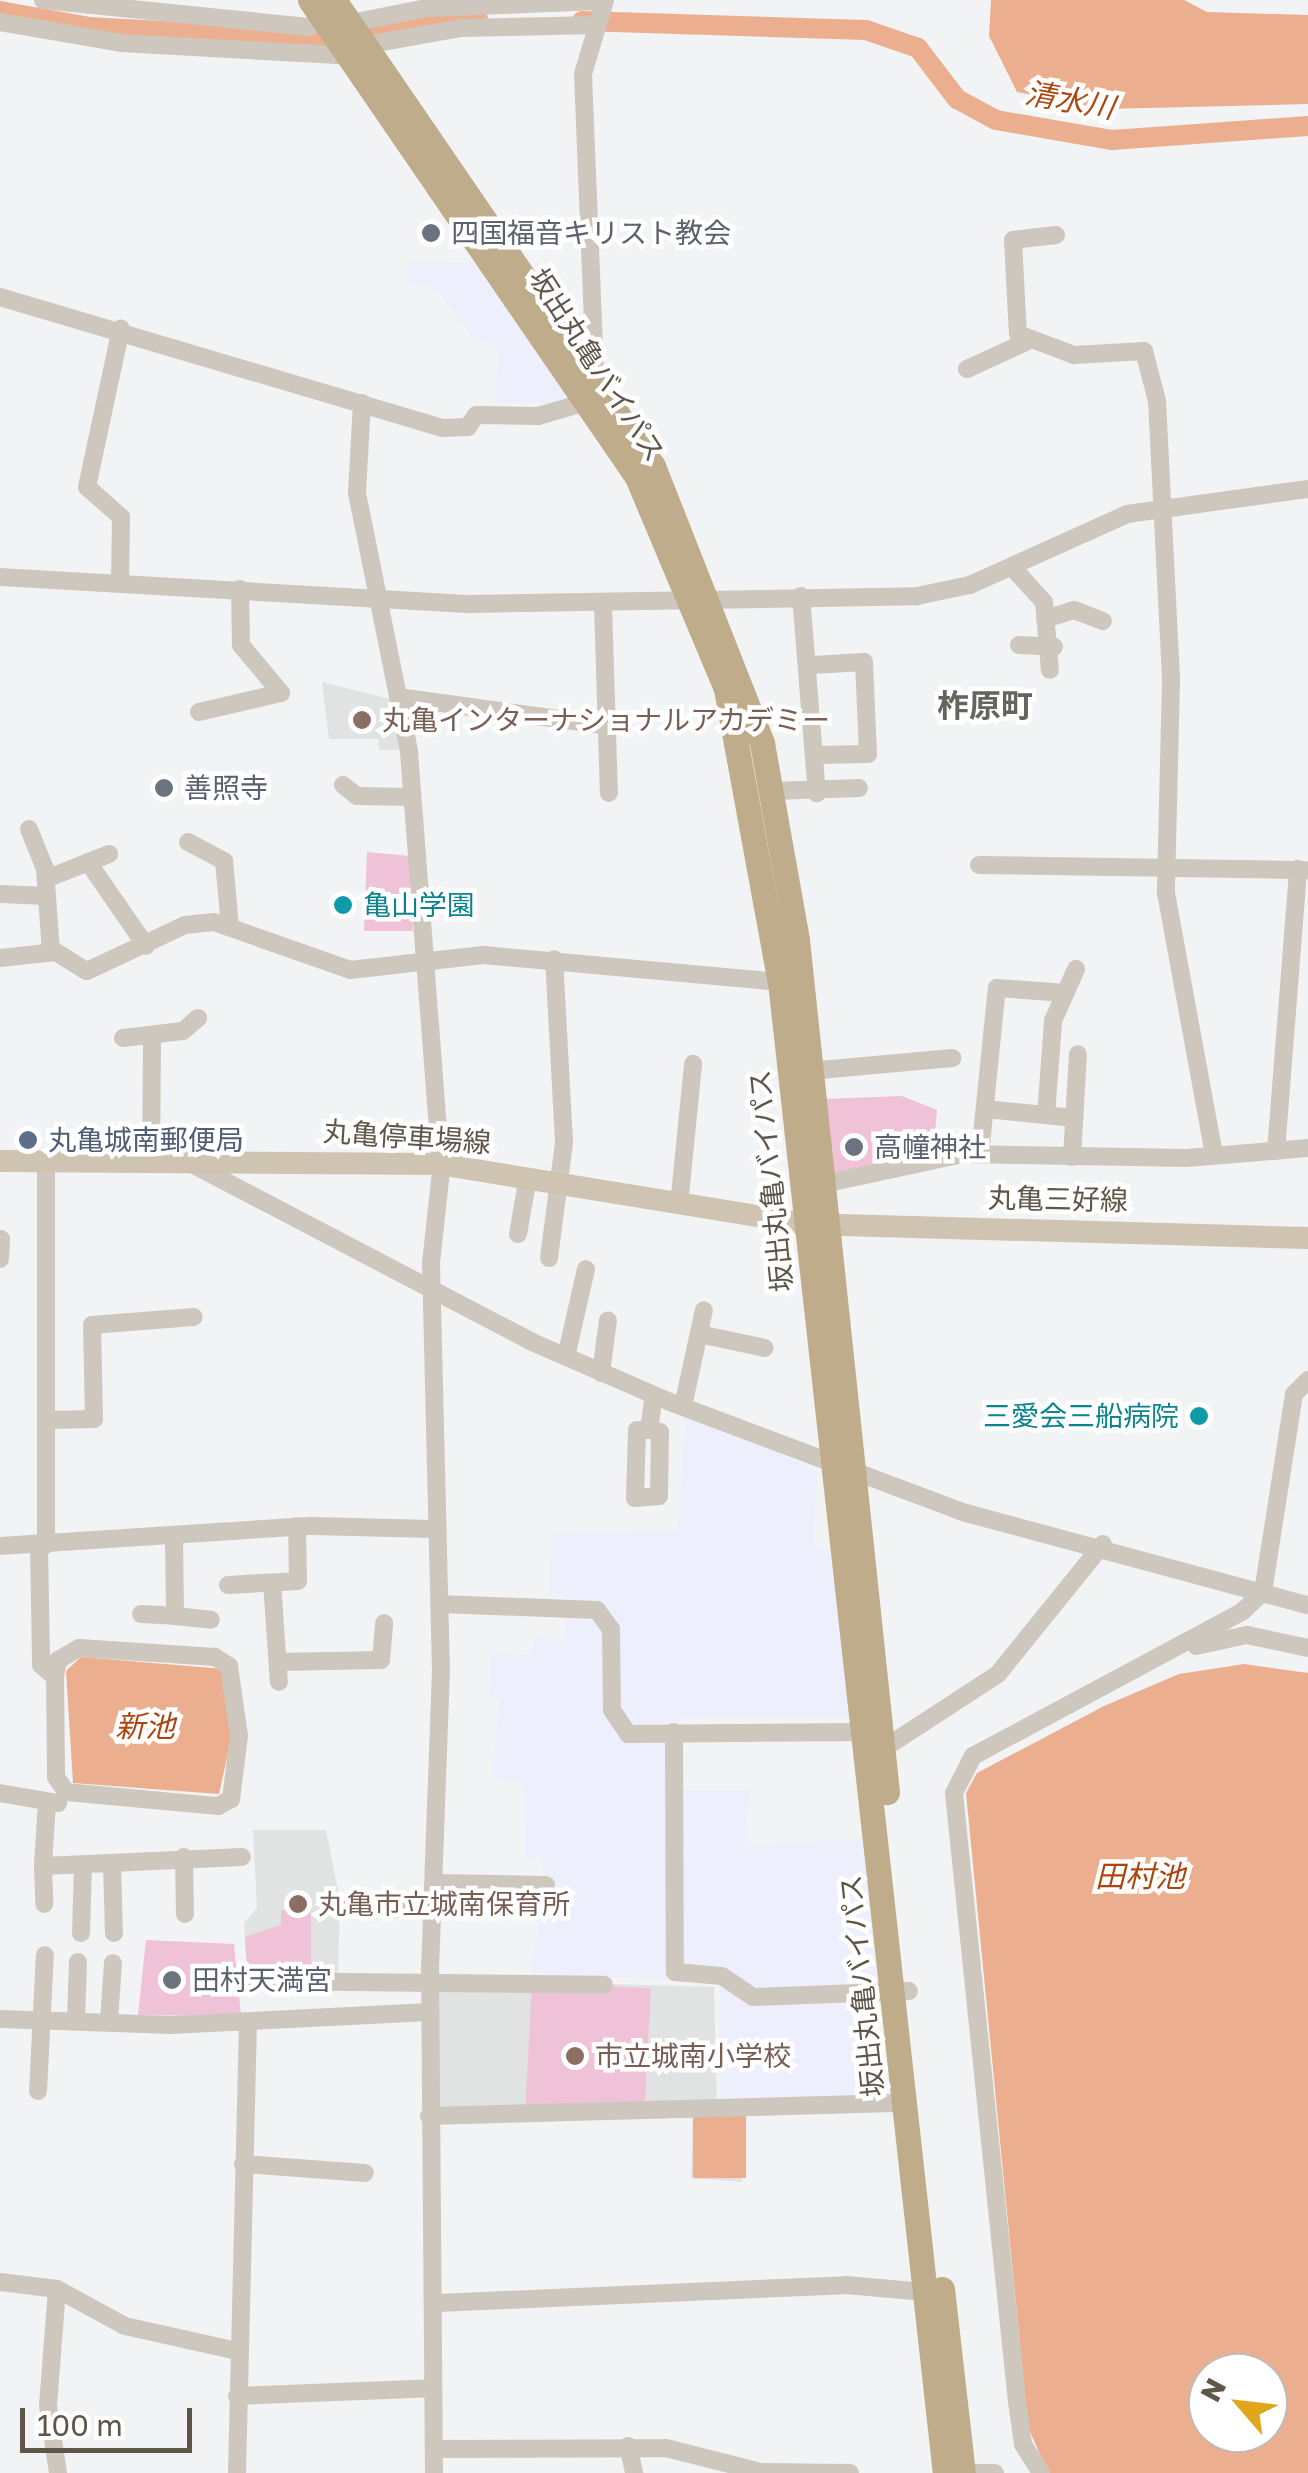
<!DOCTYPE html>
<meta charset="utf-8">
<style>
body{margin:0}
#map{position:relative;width:1308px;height:2473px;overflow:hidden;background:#f2f3f4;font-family:"Golos Text","Noto Sans JP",sans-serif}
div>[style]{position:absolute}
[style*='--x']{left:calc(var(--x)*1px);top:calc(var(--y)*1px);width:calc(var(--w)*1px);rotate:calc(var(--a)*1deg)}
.commercial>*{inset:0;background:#edf0fc}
.education>*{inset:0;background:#e1e2e2}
.green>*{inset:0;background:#efc2d8;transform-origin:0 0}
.water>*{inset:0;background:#ebaf90;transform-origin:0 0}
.river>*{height:20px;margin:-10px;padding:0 10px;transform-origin:10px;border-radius:10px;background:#ebaf90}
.minor>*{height:18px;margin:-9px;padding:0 9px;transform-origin:9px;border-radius:9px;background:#cec7be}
.major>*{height:22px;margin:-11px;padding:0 11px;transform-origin:11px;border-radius:11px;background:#cfc4b2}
.highway>*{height:25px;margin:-12.5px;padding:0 12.5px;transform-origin:12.5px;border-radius:12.5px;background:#bfac8b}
.dots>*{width:28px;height:28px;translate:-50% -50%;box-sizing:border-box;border:5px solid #fff;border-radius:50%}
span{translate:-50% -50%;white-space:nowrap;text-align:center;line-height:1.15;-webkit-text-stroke:9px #fff;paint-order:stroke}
.worship-label{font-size:28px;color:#5b616d}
.left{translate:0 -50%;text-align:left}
.street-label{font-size:28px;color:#5f564a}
.education-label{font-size:28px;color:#785e54}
.culture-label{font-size:28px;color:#0d838f}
.right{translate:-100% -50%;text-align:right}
.service-label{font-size:28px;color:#4e5e75}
.water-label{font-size:30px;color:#ac450f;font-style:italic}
.quarter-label{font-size:32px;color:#66645e;font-weight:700}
.north{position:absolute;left:1188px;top:2353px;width:100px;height:100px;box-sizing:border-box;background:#fff;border:2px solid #bfbbb7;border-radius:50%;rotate:298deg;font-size:28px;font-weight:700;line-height:40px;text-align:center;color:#5f564a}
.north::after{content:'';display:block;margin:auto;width:35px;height:45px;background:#e2a61d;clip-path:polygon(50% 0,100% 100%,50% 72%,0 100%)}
.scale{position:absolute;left:20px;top:2408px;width:172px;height:45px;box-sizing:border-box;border:5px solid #5f564a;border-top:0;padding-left:12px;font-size:30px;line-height:35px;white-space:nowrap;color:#5f564a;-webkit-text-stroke:8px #fff;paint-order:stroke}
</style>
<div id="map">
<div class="commercial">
<div style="clip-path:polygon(409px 261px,480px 263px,579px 404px,494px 402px,500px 349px,472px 336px,433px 285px,408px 283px)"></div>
<div style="clip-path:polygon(686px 1411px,817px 1471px,813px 1548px,830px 1550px,851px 1717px,681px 1717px,679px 1790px,749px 1791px,746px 1846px,862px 1839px,880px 2002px,866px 2004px,869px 2080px,887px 2080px,890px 2095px,719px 2105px,720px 1981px,530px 1974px,546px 1885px,541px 1858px,525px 1856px,524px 1781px,493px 1779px,499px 1699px,489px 1697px,491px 1653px,532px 1655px,533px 1639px,565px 1640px,564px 1595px,550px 1594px,551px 1534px,678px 1531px)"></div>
</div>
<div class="education">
<div style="clip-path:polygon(322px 682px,394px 700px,401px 750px,379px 750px,378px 739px,329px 739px)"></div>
<div style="clip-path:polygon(253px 1830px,326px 1830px,340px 1901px,338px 1974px,247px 1970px,244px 1923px,257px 1908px)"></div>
<div style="clip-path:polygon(438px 1979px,714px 1987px,717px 2107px,743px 2182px,691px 2178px,693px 2114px,437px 2111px)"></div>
</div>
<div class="green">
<div style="clip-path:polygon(367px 852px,410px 856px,413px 931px,364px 931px)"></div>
<div style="clip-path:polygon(902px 1096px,937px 1110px,935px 1132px,952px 1153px,832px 1180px,822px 1099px)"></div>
<div style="clip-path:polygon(311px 1904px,311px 1972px,247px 1970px,245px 1937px,281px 1925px,281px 1911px)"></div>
<div style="clip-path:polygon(146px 1940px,234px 1944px,241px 2016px,138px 2015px)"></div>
<div style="left:532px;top:1982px;width:119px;height:128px;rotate:3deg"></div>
</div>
<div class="water">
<div style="clip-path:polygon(991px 0,1184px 0,1207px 12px,1308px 15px,1308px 104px,1104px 109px,1017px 92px,989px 36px)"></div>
<div style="clip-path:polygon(81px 1657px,224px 1669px,233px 1730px,219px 1794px,73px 1783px,66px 1671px)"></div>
<div style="clip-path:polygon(evenodd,1244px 1664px,1308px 1673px,1308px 2473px,1048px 2473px,1028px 2427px,966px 1793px,977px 1773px,1104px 1706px,1179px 1674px,1244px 1664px,1208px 2373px,1268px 2373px,1268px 2433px,1208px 2433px,1208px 2373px)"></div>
<div style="left:693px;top:2114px;width:53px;height:64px"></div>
</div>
<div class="river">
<div style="--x:0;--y:11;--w:90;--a:10.2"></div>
<div style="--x:89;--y:27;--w:236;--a:3.2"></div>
<div style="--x:582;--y:21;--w:284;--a:1.8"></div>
<div style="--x:866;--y:30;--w:55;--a:19.1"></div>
<div style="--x:918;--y:48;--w:64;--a:52.6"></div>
<div style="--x:957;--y:99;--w:44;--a:28.3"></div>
<div style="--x:996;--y:120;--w:118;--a:9.8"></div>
<div style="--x:1112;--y:140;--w:196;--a:-4.1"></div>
<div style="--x:374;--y:32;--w:105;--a:-6.6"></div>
</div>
<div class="minor">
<div style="--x:43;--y:0;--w:267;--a:5.8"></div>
<div style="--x:309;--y:27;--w:16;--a:-30"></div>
<div style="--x:0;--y:22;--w:123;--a:9.8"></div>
<div style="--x:121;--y:43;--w:229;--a:3.2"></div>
<div style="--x:351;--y:23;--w:77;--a:-11.2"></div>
<div style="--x:427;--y:8;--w:178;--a:-2.3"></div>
<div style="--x:366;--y:45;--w:97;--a:-10.1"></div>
<div style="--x:461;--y:28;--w:136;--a:-1.3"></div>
<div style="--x:1056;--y:235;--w:43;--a:173.4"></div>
<div style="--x:1013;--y:240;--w:94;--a:87"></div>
<div style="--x:1018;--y:334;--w:60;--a:20.6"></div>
<div style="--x:1074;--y:355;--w:70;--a:-3.3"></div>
<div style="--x:1144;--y:351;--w:52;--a:75.4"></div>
<div style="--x:1157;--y:401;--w:280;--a:87.1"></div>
<div style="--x:1171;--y:681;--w:212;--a:91.4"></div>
<div style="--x:1166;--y:893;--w:266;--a:79.6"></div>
<div style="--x:0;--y:297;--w:461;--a:16.5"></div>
<div style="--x:442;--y:428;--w:26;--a:-2"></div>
<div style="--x:468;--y:427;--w:14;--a:-56"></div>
<div style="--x:476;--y:415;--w:62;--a:0.9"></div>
<div style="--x:538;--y:416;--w:54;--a:-16.1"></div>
<div style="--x:967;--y:369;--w:65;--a:-24.6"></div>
<div style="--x:595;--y:373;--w:299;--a:-92.3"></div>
<div style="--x:583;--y:74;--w:77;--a:-73.4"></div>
<div style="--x:362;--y:403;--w:90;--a:93.2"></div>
<div style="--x:357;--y:493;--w:264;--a:78.6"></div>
<div style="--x:409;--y:752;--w:420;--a:85.6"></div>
<div style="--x:441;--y:1171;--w:93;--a:96.2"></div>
<div style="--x:431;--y:1263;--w:407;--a:88.6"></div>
<div style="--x:441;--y:1670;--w:296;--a:92.1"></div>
<div style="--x:430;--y:1966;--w:507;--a:89.55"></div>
<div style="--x:1012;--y:567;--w:47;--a:47.6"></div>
<div style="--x:1044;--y:602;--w:68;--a:85"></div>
<div style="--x:0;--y:577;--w:472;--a:3.3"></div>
<div style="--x:471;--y:604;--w:446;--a:-1"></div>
<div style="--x:917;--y:596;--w:54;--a:-11.7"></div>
<div style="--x:970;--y:585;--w:172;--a:-24.3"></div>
<div style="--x:1127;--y:514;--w:183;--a:-7.9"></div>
<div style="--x:120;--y:582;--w:65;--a:-89.1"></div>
<div style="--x:121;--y:517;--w:45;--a:-138.6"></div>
<div style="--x:87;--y:487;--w:162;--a:-77.9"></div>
<div style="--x:801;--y:596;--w:198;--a:85.4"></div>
<div style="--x:603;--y:605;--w:188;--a:88.2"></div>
<div style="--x:1045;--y:619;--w:30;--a:-17"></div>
<div style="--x:1074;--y:610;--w:31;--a:21"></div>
<div style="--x:1019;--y:645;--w:35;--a:3"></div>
<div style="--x:813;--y:665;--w:51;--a:-3.4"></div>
<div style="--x:864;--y:662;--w:92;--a:87.5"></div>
<div style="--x:868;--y:754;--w:53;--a:178.9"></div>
<div style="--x:398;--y:697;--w:207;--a:7.8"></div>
<div style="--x:199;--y:712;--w:84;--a:-13"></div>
<div style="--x:281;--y:693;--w:62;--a:-129.8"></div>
<div style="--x:241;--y:645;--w:56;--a:-91"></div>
<div style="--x:343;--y:785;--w:18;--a:38"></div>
<div style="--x:357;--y:796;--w:54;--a:1.1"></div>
<div style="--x:773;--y:791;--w:86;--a:-2"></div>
<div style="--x:29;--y:829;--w:43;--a:68.2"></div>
<div style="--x:45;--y:869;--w:83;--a:85.9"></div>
<div style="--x:188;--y:842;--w:41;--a:27.8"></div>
<div style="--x:224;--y:861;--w:66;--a:84.8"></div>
<div style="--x:88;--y:862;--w:102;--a:55.4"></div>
<div style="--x:979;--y:865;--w:329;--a:0.9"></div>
<div style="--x:46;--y:879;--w:68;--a:-21.6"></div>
<div style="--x:0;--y:894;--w:47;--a:2.4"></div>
<div style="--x:0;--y:958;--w:56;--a:-6.1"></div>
<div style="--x:56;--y:952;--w:36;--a:32"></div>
<div style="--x:87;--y:971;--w:108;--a:-25.1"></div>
<div style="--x:185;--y:925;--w:29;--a:-6"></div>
<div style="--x:214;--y:922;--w:144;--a:19.4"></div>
<div style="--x:350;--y:970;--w:134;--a:-6.4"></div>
<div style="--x:483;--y:955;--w:308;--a:5.2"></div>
<div style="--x:123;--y:1038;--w:60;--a:-6.7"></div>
<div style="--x:183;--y:1031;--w:20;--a:-41"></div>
<div style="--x:809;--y:1071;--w:144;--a:-5.2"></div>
<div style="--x:985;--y:1109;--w:90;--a:5.7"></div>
<div style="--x:1046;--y:1115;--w:94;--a:-85.7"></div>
<div style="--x:1053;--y:1021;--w:57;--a:-66.1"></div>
<div style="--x:1276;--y:1151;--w:283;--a:-85.5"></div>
<div style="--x:980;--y:1154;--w:167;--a:-84.2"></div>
<div style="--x:997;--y:988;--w:69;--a:4.1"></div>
<div style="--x:1072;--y:1157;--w:103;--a:-86.7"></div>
<div style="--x:151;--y:1158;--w:123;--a:-89.5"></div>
<div style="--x:190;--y:1163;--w:386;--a:27.6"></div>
<div style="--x:532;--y:1342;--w:150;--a:23.5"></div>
<div style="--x:670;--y:1402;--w:316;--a:20.6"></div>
<div style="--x:966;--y:1513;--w:354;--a:15.1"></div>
<div style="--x:819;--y:1185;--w:146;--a:-12.2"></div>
<div style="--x:962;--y:1154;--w:225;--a:1"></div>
<div style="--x:1187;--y:1158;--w:121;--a:-4.7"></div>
<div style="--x:679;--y:1205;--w:142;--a:-84.3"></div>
<div style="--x:518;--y:1234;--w:58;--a:-80"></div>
<div style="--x:549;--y:1258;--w:117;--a:-82.6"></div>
<div style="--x:564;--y:1142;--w:183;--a:-93.1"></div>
<div style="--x:0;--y:1259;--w:20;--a:-87"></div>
<div style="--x:699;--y:1334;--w:67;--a:12"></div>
<div style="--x:566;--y:1357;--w:90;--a:-77.2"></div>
<div style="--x:601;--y:1373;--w:53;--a:-82.5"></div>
<div style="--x:683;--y:1406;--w:98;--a:-77.7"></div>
<div style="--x:51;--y:1420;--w:43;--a:-1.3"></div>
<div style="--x:94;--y:1419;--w:94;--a:-91.2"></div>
<div style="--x:92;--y:1325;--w:102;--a:-4.5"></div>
<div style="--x:649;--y:1430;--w:11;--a:10"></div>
<div style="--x:660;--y:1432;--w:64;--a:90.9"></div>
<div style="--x:659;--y:1496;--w:24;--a:175"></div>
<div style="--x:635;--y:1498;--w:68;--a:-88.3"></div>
<div style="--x:637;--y:1430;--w:12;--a:0"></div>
<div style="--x:649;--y:1430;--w:34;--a:-82"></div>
<div style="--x:174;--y:1540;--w:76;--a:89.2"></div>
<div style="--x:175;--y:1616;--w:36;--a:6"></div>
<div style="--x:39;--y:1545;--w:120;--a:89"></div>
<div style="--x:41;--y:1665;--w:18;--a:41"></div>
<div style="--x:55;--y:1677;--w:100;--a:89.4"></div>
<div style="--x:56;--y:1777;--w:18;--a:56"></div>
<div style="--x:66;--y:1792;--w:153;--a:5.3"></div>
<div style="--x:218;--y:1806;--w:15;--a:-28"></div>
<div style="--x:231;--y:1799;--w:64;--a:-82.8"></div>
<div style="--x:239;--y:1736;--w:71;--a:-98.1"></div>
<div style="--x:229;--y:1666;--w:17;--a:-147"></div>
<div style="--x:215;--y:1657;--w:136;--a:-176.2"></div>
<div style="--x:79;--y:1648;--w:24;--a:150"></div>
<div style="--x:58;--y:1660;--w:17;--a:100"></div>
<div style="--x:46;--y:1545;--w:385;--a:-90"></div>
<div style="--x:0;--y:1546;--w:313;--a:-3.7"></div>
<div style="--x:312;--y:1526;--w:120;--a:1.4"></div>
<div style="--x:272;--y:1583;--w:99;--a:86"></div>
<div style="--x:228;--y:1585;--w:70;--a:-3.3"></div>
<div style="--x:298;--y:1581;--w:55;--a:-91"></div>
<div style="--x:441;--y:1604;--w:156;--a:2.2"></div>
<div style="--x:597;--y:1610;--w:24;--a:54"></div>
<div style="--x:611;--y:1629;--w:81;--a:89.3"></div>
<div style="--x:612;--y:1710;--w:29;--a:56"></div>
<div style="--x:628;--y:1734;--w:235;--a:-0.5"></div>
<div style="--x:141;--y:1614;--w:34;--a:3"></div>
<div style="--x:1196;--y:1646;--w:52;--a:-12.2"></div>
<div style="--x:1247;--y:1635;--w:62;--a:12"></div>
<div style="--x:278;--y:1662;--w:103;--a:-1.1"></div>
<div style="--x:381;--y:1660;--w:37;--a:-85"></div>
<div style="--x:674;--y:1732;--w:240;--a:89.8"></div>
<div style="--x:675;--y:1972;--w:47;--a:4.9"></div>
<div style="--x:722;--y:1976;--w:37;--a:34"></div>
<div style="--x:753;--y:1997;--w:156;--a:-2.2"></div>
<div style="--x:883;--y:1749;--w:137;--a:-33.1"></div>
<div style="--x:998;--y:1674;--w:167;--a:-51.1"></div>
<div style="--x:0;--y:1793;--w:59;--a:9.8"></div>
<div style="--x:47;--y:1802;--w:64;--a:93.6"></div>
<div style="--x:43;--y:1866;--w:199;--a:-2.6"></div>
<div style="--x:184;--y:1857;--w:57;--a:89"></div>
<div style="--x:112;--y:1863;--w:70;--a:88.4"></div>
<div style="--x:43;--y:1866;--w:38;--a:88"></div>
<div style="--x:436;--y:1883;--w:110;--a:1"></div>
<div style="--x:340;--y:1906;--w:94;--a:2.4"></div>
<div style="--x:81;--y:1933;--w:66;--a:-88.3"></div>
<div style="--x:245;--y:1981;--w:359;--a:0.6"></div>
<div style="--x:0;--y:2019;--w:171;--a:2"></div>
<div style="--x:171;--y:2025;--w:259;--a:-2.9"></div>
<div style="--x:76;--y:2021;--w:59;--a:-88.1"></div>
<div style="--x:109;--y:2021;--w:58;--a:-86.1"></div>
<div style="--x:38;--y:2091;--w:136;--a:-87.1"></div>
<div style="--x:429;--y:2116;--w:476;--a:-1.6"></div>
<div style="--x:243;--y:2164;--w:122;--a:4.2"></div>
<div style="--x:0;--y:2282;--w:57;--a:7"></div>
<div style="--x:57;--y:2289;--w:77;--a:28.6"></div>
<div style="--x:125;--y:2326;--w:115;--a:12.6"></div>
<div style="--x:57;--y:2289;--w:117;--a:94.4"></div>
<div style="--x:48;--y:2406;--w:68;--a:81.5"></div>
<div style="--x:438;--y:2303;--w:408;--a:-2.5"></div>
<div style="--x:846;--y:2285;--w:79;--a:5.1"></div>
<div style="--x:237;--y:2396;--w:195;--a:-2.3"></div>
<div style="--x:628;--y:2446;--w:28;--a:77"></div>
<div style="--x:435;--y:2449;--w:231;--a:-0.2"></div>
<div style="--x:666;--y:2448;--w:98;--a:14.2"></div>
<div style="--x:761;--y:2472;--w:89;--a:0.6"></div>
<div style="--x:237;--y:2473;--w:450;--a:-88.6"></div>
<div style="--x:974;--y:2473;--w:21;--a:0"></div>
<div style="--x:1041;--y:2473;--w:34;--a:-122"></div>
<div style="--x:1023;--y:2444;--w:42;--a:-98.1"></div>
<div style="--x:1017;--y:2402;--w:612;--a:-95.91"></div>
<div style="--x:954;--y:1793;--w:42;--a:-62.8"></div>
<div style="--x:973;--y:1756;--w:306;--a:-28.2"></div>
<div style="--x:1243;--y:1611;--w:28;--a:-44"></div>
<div style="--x:1263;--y:1592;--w:200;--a:-81.1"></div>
<div style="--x:1294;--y:1394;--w:20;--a:-45"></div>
</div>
<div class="major">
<div style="--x:0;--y:1161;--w:439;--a:0.4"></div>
<div style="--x:439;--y:1164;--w:372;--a:9.3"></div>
<div style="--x:806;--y:1224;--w:502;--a:1.6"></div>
</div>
<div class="highway">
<div style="--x:310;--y:0;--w:578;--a:55.57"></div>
<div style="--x:637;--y:477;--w:230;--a:67.2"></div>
<div style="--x:726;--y:689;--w:298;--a:79.6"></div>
<div style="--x:780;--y:982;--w:1500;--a:83.69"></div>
<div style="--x:334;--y:0;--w:565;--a:55.61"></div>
<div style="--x:653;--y:466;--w:298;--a:68.5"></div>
<div style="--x:762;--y:743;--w:200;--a:79.9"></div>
<div style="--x:797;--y:940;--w:857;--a:83.97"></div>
<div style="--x:942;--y:2289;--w:185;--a:83.5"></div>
</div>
<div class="dots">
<div style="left:431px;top:233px;background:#6b7280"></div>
<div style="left:362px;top:720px;background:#8d6e63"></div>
<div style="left:164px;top:788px;background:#6b7280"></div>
<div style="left:343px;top:905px;background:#0f9aa8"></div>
<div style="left:28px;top:1140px;background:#5c6f8a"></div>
<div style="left:854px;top:1147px;background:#6b7280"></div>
<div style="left:1199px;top:1416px;background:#0f9aa8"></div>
<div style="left:298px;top:1904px;background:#8d6e63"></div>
<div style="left:172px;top:1980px;background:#6b7280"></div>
<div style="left:575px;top:2056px;background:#8d6e63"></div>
</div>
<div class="worship-label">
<span class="left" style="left:451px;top:233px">四国福音キリスト教会</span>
<span class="left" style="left:184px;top:788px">善照寺</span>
<span class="left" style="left:874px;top:1147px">高幢神社</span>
<span class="left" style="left:192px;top:1980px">田村天満宮</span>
</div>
<div class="street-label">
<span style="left:597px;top:365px;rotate:57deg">坂出丸亀バイパス</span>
<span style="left:407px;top:1137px;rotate:4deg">丸亀停車場線</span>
<span style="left:771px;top:1181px;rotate:-96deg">坂出丸亀バイパス</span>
<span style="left:1058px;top:1199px;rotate:1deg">丸亀三好線</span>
<span style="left:862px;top:1986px;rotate:-96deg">坂出丸亀バイパス</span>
</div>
<div class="education-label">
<span class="left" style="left:382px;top:720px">丸亀インターナショナルアカデミー</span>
<span class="left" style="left:318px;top:1904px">丸亀市立城南保育所</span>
<span class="left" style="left:595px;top:2056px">市立城南小学校</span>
</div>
<div class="culture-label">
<span class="left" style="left:363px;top:905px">亀山学園</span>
<span class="right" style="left:1179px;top:1416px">三愛会三船病院</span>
</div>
<div class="service-label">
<span class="left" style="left:48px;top:1140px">丸亀城南郵便局</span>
</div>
<div class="water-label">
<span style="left:1070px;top:100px;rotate:10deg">清水川</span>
<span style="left:145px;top:1726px">新池</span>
<span style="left:1140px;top:1876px">田村池</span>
</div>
<div class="quarter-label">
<span style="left:985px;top:705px">柞原町</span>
</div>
<div class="north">N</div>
<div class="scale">100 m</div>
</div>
